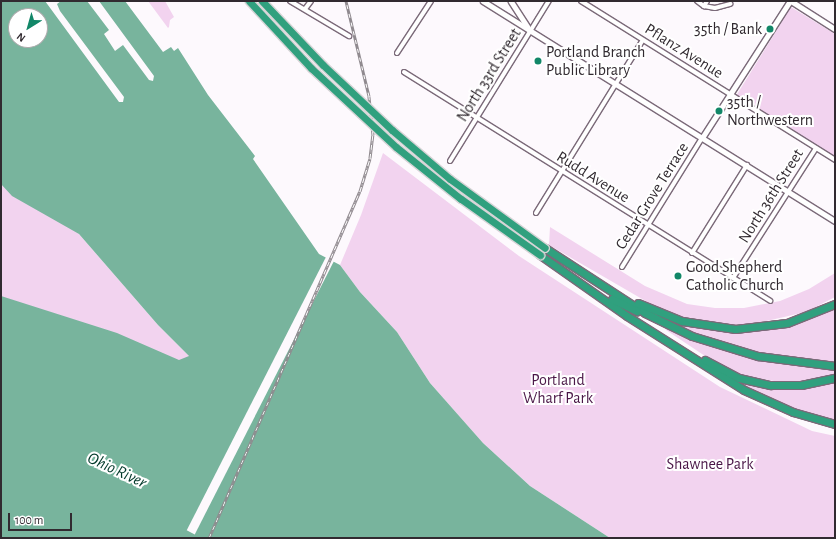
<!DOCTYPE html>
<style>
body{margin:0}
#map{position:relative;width:836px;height:539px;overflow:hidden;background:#fdf9fd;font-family:"Alegreya Sans",sans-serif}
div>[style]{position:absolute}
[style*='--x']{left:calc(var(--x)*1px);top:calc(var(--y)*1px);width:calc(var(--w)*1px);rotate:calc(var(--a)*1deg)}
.green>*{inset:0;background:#f2d3ef}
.water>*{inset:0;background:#78b49d}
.pier>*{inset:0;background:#fdf9fd;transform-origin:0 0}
.roads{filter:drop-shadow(1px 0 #7b6a79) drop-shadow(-1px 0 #7b6a79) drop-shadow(0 1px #7b6a79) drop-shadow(0 -1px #7b6a79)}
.minor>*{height:4px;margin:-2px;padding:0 2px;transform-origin:2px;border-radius:2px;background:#fff}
.tertiary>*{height:4.5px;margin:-2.25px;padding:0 2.25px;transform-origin:2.25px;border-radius:2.25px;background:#fff}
.motorway>*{height:7px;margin:-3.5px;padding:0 3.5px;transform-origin:3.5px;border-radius:3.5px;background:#30a07e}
.rail>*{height:3px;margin-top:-1.5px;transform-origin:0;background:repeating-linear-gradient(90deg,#fff 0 4.5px,#908a8f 0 9px);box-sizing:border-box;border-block:1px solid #908a8f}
.bridges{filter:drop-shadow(1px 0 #d6d4d6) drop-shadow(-1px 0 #d6d4d6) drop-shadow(0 1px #d6d4d6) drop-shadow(0 -1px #d6d4d6)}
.motorway-bridge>*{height:7px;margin:-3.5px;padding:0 3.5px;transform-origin:3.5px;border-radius:3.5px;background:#30a07e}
.dots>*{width:11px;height:11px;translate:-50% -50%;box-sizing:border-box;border:2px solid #fff;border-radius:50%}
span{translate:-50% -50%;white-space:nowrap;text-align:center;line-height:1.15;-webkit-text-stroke:4px #fff;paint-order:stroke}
.poi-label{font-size:16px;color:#312a30}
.right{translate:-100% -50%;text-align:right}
.left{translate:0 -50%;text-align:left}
.street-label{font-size:16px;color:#312a30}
.park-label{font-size:16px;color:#4a1747}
.water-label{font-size:17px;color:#02392a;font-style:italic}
.frame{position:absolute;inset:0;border:2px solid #312a30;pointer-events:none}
.north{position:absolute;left:8px;top:8px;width:40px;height:40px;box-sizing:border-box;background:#fff;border:1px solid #adaaac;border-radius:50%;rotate:217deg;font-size:11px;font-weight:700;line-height:16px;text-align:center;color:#312a30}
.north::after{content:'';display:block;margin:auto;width:14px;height:18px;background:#128768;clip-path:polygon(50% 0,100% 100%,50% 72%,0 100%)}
.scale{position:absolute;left:8px;top:513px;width:64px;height:18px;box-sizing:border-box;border:2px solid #312a30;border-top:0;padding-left:5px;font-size:12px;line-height:14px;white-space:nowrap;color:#312a30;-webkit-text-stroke:3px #fff;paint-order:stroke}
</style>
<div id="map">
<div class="green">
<div style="clip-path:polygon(148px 1px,165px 1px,174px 17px,170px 20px,169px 27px,168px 28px)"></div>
<div style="clip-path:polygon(791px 7px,835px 34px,835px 157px,736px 96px)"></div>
<div style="clip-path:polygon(383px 153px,519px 256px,720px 387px,812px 431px,835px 436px,835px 538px,610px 538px,530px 486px,483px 443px,430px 383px,397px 332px,360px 292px,340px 265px,361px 215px)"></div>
<div style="clip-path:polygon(1px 158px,79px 234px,158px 325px,200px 367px,1px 312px)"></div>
<div style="clip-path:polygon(550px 227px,645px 286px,687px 304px,715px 308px,744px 308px,780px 301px,809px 289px,835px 273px,835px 297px,806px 312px,758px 323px,723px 326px,684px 319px,649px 303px,549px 245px)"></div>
<div style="clip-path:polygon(835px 308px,835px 362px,757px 352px,698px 334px,664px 319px,708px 330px,757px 331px,789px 326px)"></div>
<div style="clip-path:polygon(665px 327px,730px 352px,781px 363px,835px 369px,835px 374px,808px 381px,786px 383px,744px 376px,717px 364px,666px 330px)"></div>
<div style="clip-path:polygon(733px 380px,781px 389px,810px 388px,835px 381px,835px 421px,785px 405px)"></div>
</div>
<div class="water">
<div style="clip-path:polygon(evenodd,1px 1px,125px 1px,163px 52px,171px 47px,174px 51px,178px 48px,208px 95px,255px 156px,253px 159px,319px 254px,340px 265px,360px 292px,397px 332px,430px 383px,483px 443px,530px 486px,610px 538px,1px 538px,1px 296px,117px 333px,179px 360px,189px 356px,158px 325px,79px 234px,12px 196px,1px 184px,1px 1px,16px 16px,40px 16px,40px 40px,16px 40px,16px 16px)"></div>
</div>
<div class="pier">
<div style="clip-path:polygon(45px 1px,61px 1px,57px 4px,60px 11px,124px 97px,123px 102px,119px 102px)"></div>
<div style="clip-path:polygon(87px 1px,99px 1px,154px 76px,153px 81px,149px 80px,123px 45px,115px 51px,104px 34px,109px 30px)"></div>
<div style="left:327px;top:255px;width:9px;height:309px;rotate:27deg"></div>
</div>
<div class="roads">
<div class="minor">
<div style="--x:290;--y:1;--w:69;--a:30.7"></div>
<div style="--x:581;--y:1;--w:300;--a:32"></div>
<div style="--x:697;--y:1;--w:9;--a:36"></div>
<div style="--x:704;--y:6;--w:6;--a:-59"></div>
<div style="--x:704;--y:6;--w:11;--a:10"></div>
<div style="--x:715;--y:8;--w:16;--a:-15"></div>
<div style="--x:305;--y:9;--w:10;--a:-53"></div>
<div style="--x:397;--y:53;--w:62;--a:-56.8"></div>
<div style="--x:404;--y:72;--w:432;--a:32"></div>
<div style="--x:450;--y:161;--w:188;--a:-58.3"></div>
<div style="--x:536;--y:213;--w:203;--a:-58.3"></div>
<div style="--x:692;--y:253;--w:104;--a:-58"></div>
<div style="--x:622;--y:267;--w:152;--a:-58.2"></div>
<div style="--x:733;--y:278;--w:154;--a:-57.4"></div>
</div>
<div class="tertiary">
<div style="--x:483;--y:1;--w:415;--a:32"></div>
<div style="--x:511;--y:1;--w:31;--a:57"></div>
<div style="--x:791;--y:1;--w:52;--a:32.5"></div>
<div style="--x:702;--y:138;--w:163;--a:-57.3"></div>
</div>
<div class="motorway">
<div style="--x:545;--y:248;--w:119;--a:33"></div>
<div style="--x:645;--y:313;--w:52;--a:26.1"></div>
<div style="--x:692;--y:336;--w:69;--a:16.9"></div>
<div style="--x:758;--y:356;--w:78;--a:7.4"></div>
<div style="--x:540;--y:255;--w:106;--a:35"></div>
<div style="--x:627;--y:316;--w:138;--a:32.3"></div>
<div style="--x:744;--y:390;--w:54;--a:24.2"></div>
<div style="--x:793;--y:412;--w:44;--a:15.9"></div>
<div style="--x:612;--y:299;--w:28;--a:26"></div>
<div style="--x:638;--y:303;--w:48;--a:22.2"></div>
<div style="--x:682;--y:321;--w:54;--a:8.6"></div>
<div style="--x:735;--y:329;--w:52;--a:-6.6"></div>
<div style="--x:787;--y:323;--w:52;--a:-21.6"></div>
<div style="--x:705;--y:360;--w:38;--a:28"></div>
<div style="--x:739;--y:378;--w:32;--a:13"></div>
<div style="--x:770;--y:385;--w:31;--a:0"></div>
<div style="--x:801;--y:385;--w:35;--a:-12"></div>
</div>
</div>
<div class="rail">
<div style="--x:209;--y:538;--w:378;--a:-66.5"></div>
<div style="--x:360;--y:191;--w:34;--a:-73"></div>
<div style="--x:370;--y:158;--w:23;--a:-83"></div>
<div style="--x:373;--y:135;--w:39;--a:-96"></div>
<div style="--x:369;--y:96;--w:98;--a:-103.6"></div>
</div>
<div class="bridges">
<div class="motorway-bridge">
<div style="--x:249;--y:1;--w:91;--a:47.2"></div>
<div style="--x:311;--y:68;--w:116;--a:42.9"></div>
<div style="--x:396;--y:147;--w:83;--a:38.7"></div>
<div style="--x:461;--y:199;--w:97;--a:35.3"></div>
<div style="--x:262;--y:1;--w:88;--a:46.4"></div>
<div style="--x:323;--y:65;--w:95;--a:43.3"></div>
<div style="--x:392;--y:130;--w:76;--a:40.2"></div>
<div style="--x:450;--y:179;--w:117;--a:36"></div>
</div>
</div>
<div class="dots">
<div style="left:770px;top:29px;background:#128768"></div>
<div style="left:538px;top:61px;background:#128768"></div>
<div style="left:719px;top:111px;background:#128768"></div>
<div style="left:678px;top:276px;background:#128768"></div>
</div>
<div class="poi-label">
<span class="right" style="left:762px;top:29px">35th / Bank</span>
<span class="left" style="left:546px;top:61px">Portland Branch<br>Public Library</span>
<span class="left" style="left:727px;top:111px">35th /<br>Northwestern</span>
<span class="left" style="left:686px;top:276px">Good Shepherd<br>Catholic Church</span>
</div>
<div class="street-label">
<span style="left:684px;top:51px;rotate:32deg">Pflanz Avenue</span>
<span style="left:489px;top:75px;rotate:-58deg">North 33rd Street</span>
<span style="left:593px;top:177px;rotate:32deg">Rudd Avenue</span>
<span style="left:652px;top:196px;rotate:-58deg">Cedar Grove Terrace</span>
<span style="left:771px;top:196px;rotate:-58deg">North 36th Street</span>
</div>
<div class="park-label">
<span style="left:558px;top:389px">Portland<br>Wharf Park</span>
<span style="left:710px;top:464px">Shawnee Park</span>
</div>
<div class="water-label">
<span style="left:117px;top:470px;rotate:25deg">Ohio River</span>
</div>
<div class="frame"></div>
<div class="north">N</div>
<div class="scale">100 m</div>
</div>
